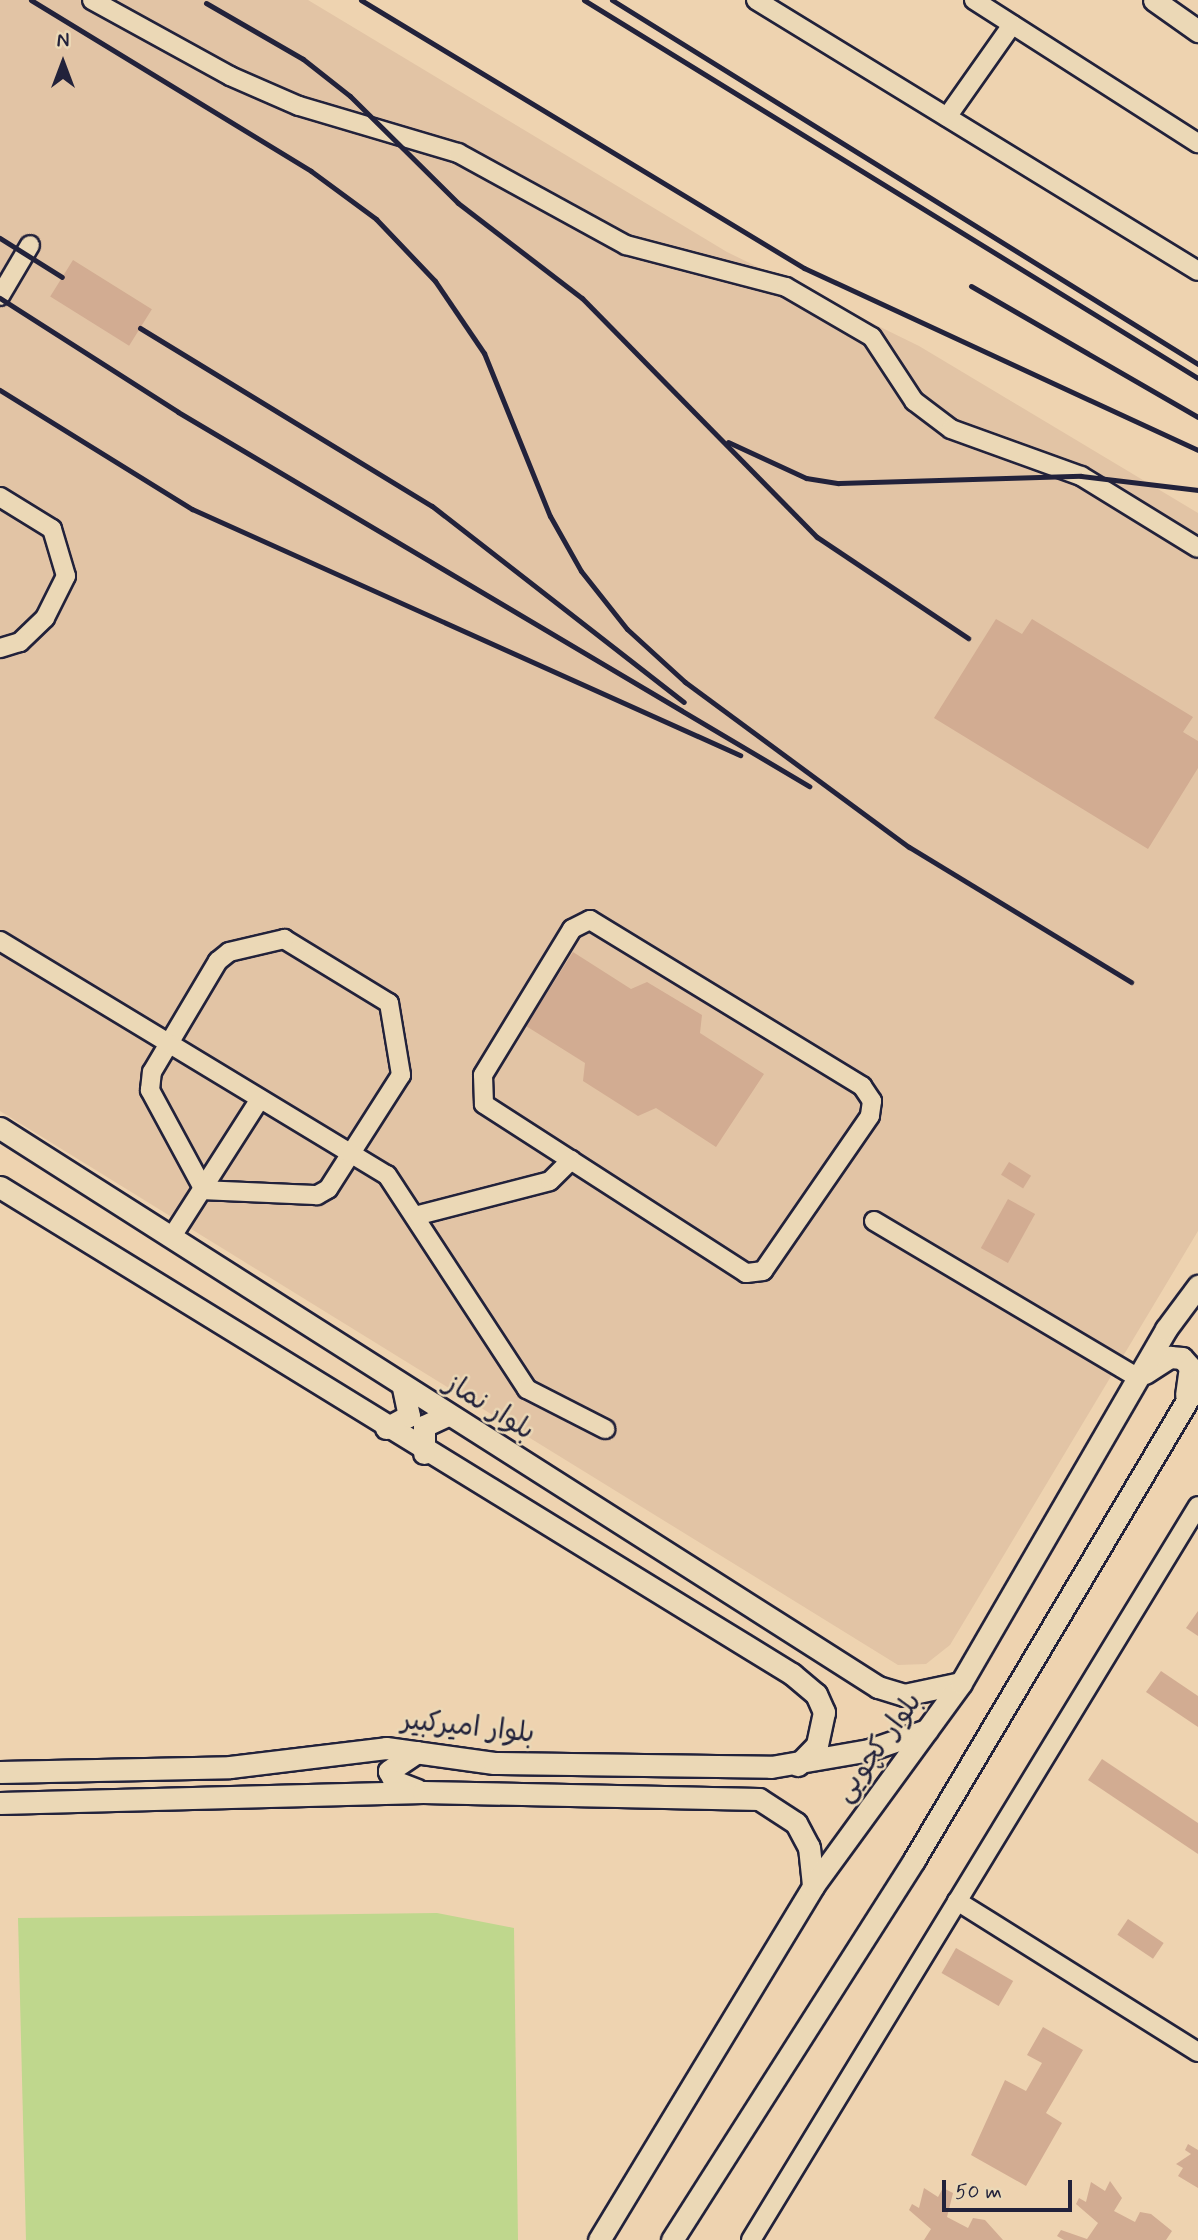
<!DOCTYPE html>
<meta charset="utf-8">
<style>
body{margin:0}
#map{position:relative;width:1198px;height:2240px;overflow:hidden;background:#eed3b0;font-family:Mynerve,"Playpen Sans Arabic",sans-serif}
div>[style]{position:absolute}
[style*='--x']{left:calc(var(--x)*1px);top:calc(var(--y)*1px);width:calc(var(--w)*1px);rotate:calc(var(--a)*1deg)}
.built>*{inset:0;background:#e2c4a5}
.green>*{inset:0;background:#bfd78d}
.building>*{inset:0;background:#d2ac92;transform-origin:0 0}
.roads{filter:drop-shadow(2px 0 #22223b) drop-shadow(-2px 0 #22223b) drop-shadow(0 2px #22223b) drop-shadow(0 -2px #22223b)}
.minor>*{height:18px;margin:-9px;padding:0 9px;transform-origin:9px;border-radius:9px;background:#ebd8b6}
.major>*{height:21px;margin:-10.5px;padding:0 10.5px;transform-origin:10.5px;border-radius:10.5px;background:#ebd8b6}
.rail>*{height:5px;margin:-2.5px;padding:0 2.5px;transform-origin:2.5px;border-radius:2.5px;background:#22223b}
span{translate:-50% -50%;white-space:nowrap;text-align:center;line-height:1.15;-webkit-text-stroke:5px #ebd8b6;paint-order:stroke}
.street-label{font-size:28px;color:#22223b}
.north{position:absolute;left:28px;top:28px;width:70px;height:70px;-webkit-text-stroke:5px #ebd8b6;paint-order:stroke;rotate:0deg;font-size:19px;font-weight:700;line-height:28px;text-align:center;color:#22223b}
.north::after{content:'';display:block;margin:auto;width:24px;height:32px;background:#22223b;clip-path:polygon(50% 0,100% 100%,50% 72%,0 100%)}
.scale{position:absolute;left:942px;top:2180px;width:130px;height:32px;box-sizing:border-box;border:4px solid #22223b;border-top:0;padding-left:9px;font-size:21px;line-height:24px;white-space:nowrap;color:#22223b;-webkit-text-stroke:5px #ebd8b6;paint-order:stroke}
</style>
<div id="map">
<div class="built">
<div style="clip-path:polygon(0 0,308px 0,727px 252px,919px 346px,1198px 513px,1198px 1231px,950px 1645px,926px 1664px,898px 1665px,0 1111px)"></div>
</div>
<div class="green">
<div style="clip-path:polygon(437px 1913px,514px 1928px,518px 2240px,26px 2240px,18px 1918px)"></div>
</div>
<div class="building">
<div style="left:73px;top:260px;width:93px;height:43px;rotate:32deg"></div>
<div style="clip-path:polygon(996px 619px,1022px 634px,1032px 619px,1193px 717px,1183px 732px,1198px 741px,1198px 768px,1148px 849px,934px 718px)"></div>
<div style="clip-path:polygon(573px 952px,631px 989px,647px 982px,702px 1015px,700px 1033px,764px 1074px,716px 1147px,656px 1108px,638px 1116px,583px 1081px,585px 1063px,526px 1026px)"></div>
<div style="left:1009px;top:1162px;width:26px;height:15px;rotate:32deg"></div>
<div style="left:1008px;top:1199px;width:31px;height:56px;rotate:29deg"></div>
<div style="clip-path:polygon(1198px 1611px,1198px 1636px,1186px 1628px)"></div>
<div style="clip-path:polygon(1161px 1671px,1198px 1696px,1198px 1727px,1146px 1692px)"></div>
<div style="clip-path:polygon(1102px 1759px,1198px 1823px,1198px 1854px,1088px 1780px)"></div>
<div style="left:1128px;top:1919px;width:43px;height:19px;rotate:34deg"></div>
<div style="left:956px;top:1948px;width:66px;height:29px;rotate:30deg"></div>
<div style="clip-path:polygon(1043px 2027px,1083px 2050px,1046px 2113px,1062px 2123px,1026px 2186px,971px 2155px,1005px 2080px,1026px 2091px,1042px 2063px,1027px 2055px)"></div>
<div style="clip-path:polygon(1188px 2144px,1198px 2150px,1198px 2188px,1178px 2176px,1183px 2168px,1176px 2164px,1191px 2154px,1185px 2150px)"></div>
<div style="clip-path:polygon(1110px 2181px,1122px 2198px,1114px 2211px,1135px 2222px,1140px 2212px,1151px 2214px,1172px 2231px,1166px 2240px,1064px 2240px,1057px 2236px,1061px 2230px,1087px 2239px,1098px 2223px,1076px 2204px,1079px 2198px,1086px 2202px,1091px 2182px,1105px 2191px)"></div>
<div style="clip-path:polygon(924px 2188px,938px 2197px,943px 2188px,953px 2193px,947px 2217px,968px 2228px,973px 2218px,985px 2220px,1003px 2240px,924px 2240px,931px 2229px,909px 2210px,912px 2204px,919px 2208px)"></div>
</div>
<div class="roads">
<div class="minor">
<div style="--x:92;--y:0;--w:158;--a:28.8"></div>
<div style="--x:230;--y:76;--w:75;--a:23.5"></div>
<div style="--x:299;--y:106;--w:166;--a:16.5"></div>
<div style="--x:458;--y:153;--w:192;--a:28.7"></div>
<div style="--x:626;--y:245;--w:165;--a:14.7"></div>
<div style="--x:786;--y:287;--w:99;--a:30.2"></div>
<div style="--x:872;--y:337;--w:77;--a:56.7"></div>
<div style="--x:914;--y:401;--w:46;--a:37.1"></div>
<div style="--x:951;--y:429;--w:138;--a:19.9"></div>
<div style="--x:1081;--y:476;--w:137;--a:31.6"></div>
<div style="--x:756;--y:0;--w:518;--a:31.51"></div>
<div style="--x:974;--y:0;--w:266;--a:32.6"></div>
<div style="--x:947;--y:117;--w:113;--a:-54.8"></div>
<div style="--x:0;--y:296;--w:59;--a:-59.5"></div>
<div style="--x:0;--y:497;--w:61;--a:31.6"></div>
<div style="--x:52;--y:529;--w:49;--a:73.4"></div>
<div style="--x:66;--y:576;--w:47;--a:116.6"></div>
<div style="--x:45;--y:618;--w:35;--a:136"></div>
<div style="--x:20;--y:642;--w:21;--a:163"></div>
<div style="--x:590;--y:920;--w:319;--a:31.4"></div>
<div style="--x:862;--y:1086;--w:18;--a:56"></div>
<div style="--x:872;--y:1101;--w:15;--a:98"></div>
<div style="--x:870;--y:1116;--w:188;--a:124.6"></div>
<div style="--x:763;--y:1271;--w:17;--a:173"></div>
<div style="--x:746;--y:1273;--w:312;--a:-147.2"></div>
<div style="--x:484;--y:1104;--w:29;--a:-92"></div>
<div style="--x:483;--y:1075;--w:171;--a:-58.6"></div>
<div style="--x:572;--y:929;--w:20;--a:-27"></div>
<div style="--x:284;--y:939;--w:123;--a:31.4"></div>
<div style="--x:389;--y:1003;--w:73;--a:80.5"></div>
<div style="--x:401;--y:1075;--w:135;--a:122.6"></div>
<div style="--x:328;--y:1189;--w:13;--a:151"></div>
<div style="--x:317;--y:1195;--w:113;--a:-177.5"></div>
<div style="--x:204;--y:1190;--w:114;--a:-118.4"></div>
<div style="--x:150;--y:1090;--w:18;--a:-84"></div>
<div style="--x:152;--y:1072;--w:129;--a:-59.3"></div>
<div style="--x:218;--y:961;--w:14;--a:-39"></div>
<div style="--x:229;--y:952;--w:57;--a:-13.3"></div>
<div style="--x:0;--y:941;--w:452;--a:31.2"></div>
<div style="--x:387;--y:1175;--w:256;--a:56.8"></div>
<div style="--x:527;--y:1389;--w:88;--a:27.1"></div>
<div style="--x:415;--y:1216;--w:139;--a:-14.5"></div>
<div style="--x:550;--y:1181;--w:30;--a:-45"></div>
<div style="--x:874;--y:1221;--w:307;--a:30.7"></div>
<div style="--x:171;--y:1238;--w:165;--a:-57.4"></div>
<div style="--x:957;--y:1901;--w:284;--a:32.1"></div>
<div style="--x:751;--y:2240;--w:859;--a:-58.66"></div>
</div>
<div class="major">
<div style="--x:1154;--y:0;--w:54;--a:35.2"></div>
<div style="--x:0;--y:1128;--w:1041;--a:32.48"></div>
<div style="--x:878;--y:1687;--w:27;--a:17"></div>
<div style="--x:904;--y:1695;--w:58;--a:-11.9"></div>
<div style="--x:0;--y:1187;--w:930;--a:31.59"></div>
<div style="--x:792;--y:1674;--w:31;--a:40"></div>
<div style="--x:816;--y:1694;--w:20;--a:66"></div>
<div style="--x:824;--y:1712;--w:34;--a:102"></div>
<div style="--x:817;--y:1745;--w:28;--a:134"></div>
<div style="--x:1145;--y:1373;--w:30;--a:-33"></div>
<div style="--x:1170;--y:1357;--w:12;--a:5"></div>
<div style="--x:1182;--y:1358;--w:12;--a:48"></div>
<div style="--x:1190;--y:1367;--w:28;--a:98"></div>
<div style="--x:386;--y:1428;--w:26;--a:-28"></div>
<div style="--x:409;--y:1416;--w:30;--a:-102"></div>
<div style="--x:424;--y:1453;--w:27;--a:-90"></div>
<div style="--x:424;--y:1426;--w:26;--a:-25"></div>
<div style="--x:417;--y:1752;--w:34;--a:146"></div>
<div style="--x:389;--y:1771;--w:11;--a:63"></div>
<div style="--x:394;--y:1781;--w:25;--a:21"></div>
<div style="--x:0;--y:1772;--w:230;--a:-1.2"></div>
<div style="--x:230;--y:1767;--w:157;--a:-6.9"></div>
<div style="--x:386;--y:1748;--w:109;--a:7.9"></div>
<div style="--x:494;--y:1763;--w:277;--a:0.8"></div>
<div style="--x:771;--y:1767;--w:99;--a:-9.8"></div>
<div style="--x:869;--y:1750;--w:61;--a:-19"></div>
<div style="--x:0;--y:1803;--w:423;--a:-1.5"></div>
<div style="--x:423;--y:1792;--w:336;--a:1.2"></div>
<div style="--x:759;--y:1799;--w:44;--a:33"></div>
<div style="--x:796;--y:1823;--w:27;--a:62"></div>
<div style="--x:809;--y:1847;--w:39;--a:84"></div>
<div style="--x:599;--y:2240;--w:414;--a:-58.8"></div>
<div style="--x:813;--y:1886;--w:251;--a:-53.9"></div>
<div style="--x:961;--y:1683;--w:409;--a:-59.9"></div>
<div style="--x:1166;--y:1329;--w:54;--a:-53.3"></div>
<div style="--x:672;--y:2240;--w:451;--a:-57.5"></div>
<div style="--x:914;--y:1860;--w:556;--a:-59.28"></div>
</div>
</div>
<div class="rail">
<div style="--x:31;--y:0;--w:328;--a:31.4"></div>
<div style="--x:311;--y:171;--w:81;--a:36.4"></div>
<div style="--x:376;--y:219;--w:86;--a:46.4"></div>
<div style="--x:435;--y:281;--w:87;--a:55.8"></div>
<div style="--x:484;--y:353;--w:176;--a:68"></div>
<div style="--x:550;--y:516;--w:63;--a:60.6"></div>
<div style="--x:581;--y:571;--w:74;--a:51.6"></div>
<div style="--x:627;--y:629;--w:79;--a:42.4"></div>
<div style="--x:685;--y:682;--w:278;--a:36.4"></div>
<div style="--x:909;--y:847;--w:260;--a:31.3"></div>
<div style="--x:361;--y:0;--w:518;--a:31.17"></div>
<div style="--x:804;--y:268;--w:434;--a:24.8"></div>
<div style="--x:584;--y:0;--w:721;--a:31.62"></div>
<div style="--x:612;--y:0;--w:690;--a:31.85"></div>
<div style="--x:206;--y:3;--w:112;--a:30"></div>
<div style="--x:303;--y:59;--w:60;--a:38.2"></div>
<div style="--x:350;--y:96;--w:152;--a:44.7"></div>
<div style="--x:458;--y:203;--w:156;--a:37.5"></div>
<div style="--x:582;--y:298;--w:335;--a:45.5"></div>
<div style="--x:817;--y:537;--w:182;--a:33.8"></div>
<div style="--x:0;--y:238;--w:73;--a:32.2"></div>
<div style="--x:971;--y:286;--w:262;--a:30"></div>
<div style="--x:0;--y:298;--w:211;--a:32.6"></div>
<div style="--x:178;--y:412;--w:734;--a:30.66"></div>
<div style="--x:140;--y:328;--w:342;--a:31.4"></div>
<div style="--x:432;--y:506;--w:319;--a:37.9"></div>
<div style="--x:0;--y:390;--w:226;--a:31.8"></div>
<div style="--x:192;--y:509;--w:601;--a:24.18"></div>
<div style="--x:728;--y:442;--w:86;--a:24.8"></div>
<div style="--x:806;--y:478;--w:33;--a:9"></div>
<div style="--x:839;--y:483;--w:242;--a:-1.7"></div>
<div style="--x:1081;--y:476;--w:118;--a:6.8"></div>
</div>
<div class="street-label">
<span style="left:489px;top:1408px;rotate:32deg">بلوار نماز</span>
<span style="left:468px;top:1728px;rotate:6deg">بلوار امیرکبیر</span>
<span style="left:879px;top:1748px;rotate:-54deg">بلوار کچویی</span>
</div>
<div class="north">N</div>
<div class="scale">50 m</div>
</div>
